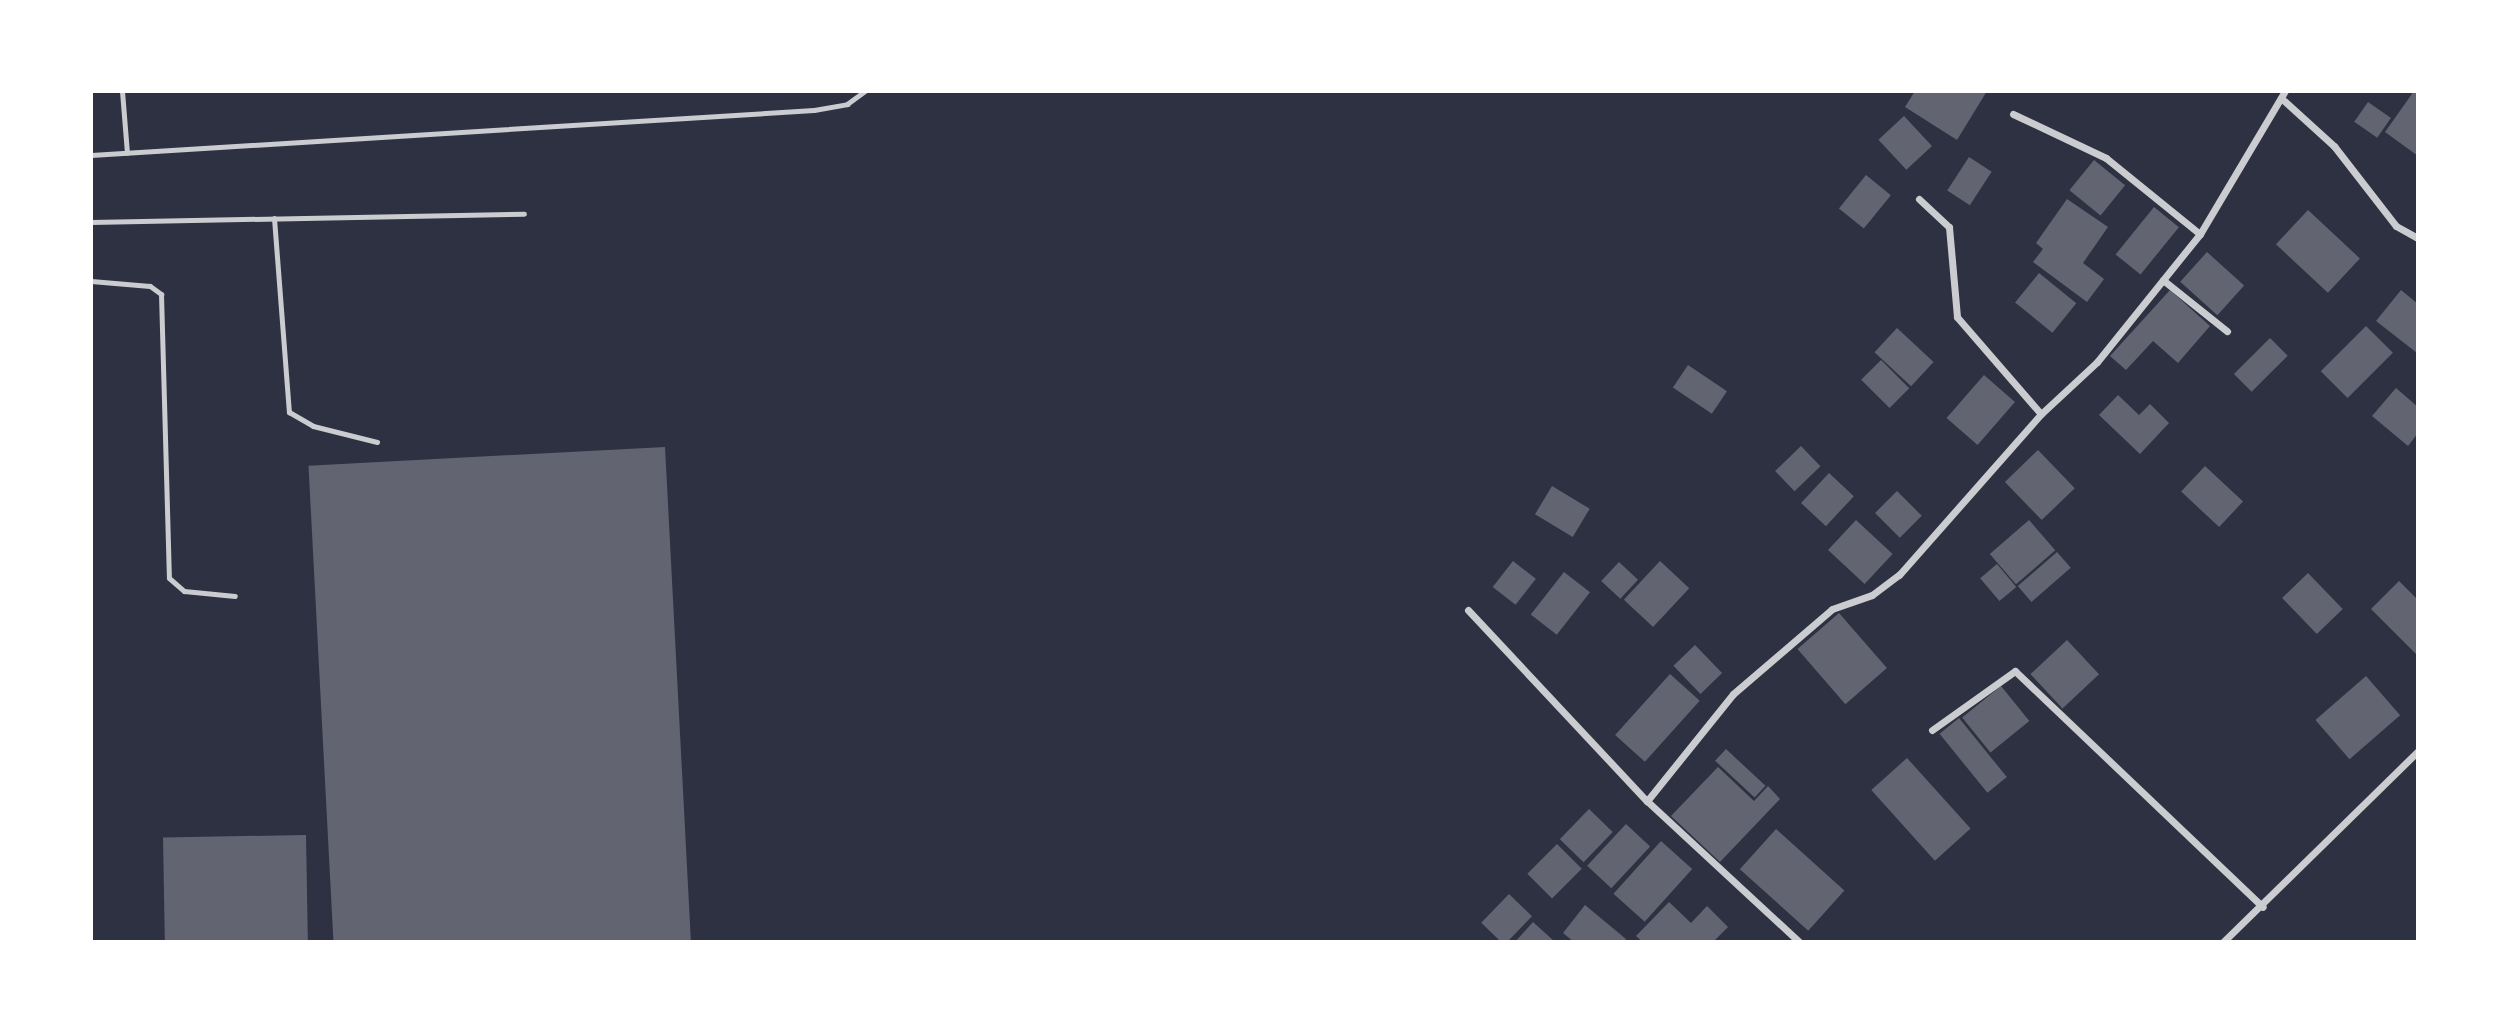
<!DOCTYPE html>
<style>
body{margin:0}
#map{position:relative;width:2509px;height:1033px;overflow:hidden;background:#2d3142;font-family:Jost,sans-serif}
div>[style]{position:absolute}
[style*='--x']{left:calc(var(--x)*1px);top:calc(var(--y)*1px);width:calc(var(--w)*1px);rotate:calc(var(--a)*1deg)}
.building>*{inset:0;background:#626471;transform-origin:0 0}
.service>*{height:5px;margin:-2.5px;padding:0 2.5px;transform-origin:2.5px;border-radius:2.5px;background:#caccd0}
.minor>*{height:7px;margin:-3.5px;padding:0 3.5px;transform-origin:3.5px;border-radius:3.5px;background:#caccd0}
span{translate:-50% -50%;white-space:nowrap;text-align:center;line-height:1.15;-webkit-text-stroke:7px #fff;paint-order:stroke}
.frame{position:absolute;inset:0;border:93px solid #fff;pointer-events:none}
</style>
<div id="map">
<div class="building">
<div style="clip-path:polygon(1915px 91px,1987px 91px,1957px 140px,1905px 107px)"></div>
<div style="clip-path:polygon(2414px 91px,2418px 91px,2418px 156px,2385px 132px)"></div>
<div style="left:2368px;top:102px;width:28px;height:24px;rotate:35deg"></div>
<div style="left:1904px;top:116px;width:41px;height:35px;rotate:47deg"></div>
<div style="left:1969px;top:157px;width:27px;height:40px;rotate:33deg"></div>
<div style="left:2094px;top:160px;width:40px;height:39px;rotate:39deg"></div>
<div style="left:1866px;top:175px;width:32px;height:43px;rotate:39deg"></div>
<div style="clip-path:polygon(2067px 199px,2108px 227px,2083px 263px,2104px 279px,2087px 302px,2033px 262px,2043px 249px,2036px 243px)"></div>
<div style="left:2154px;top:207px;width:32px;height:61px;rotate:39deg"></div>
<div style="left:2308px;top:210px;width:71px;height:47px;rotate:43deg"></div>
<div style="left:2207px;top:252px;width:50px;height:40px;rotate:42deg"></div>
<div style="left:2039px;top:273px;width:48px;height:38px;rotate:39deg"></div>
<div style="clip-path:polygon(2170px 290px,2210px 326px,2178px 363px,2153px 341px,2126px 370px,2110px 356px)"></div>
<div style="clip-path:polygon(2401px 290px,2418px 304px,2417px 353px,2376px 321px)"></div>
<div style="left:2366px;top:326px;width:38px;height:64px;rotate:45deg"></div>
<div style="left:1897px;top:328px;width:50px;height:33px;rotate:43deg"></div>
<div style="left:2270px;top:338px;width:25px;height:51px;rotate:45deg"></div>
<div style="left:1881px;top:360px;width:40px;height:28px;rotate:45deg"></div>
<div style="left:1688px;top:365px;width:47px;height:27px;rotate:34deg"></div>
<div style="left:1984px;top:375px;width:41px;height:57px;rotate:41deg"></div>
<div style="clip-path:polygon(2396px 388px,2418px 407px,2418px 433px,2408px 446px,2372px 416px)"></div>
<div style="clip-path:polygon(2118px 395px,2139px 415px,2150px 404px,2169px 423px,2140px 454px,2099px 415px)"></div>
<div style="left:1801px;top:446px;width:28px;height:36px;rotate:46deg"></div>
<div style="left:665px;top:447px;width:495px;height:357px;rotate:87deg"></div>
<div style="left:2038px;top:450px;width:53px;height:46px;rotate:46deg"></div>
<div style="left:2205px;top:466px;width:52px;height:35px;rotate:43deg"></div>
<div style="left:1829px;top:473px;width:34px;height:41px;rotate:43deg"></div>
<div style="left:1552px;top:486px;width:44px;height:33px;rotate:31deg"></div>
<div style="left:1897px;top:491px;width:35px;height:31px;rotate:45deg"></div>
<div style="left:1856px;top:520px;width:50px;height:41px;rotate:43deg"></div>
<div style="left:2029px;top:520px;width:40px;height:52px;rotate:49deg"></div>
<div style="left:2057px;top:552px;width:21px;height:52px;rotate:49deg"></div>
<div style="left:1513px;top:561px;width:29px;height:33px;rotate:38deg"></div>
<div style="left:1660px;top:561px;width:40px;height:53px;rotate:43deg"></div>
<div style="left:1619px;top:562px;width:26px;height:26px;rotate:43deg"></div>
<div style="left:1997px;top:564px;width:30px;height:22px;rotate:50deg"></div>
<div style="left:1564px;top:572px;width:33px;height:54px;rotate:38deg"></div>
<div style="left:2308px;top:573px;width:50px;height:36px;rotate:46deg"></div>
<div style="clip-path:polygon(2399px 581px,2418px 600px,2417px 655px,2371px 609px)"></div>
<div style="left:1839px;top:613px;width:73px;height:55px;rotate:49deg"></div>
<div style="left:2067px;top:640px;width:47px;height:50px;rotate:47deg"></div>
<div style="left:1695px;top:645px;width:39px;height:30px;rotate:46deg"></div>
<div style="left:1670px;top:674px;width:40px;height:82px;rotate:42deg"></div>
<div style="left:2366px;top:676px;width:52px;height:67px;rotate:49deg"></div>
<div style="left:2001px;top:686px;width:45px;height:50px;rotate:51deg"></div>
<div style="left:1959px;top:718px;width:76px;height:25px;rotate:51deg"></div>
<div style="left:1726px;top:749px;width:54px;height:16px;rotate:43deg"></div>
<div style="left:1907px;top:758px;width:95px;height:48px;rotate:48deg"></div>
<div style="clip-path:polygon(1718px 767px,1754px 801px,1768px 786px,1780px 799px,1720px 862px,1671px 816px)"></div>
<div style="left:1589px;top:809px;width:33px;height:42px;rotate:44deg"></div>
<div style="left:1626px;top:824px;width:33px;height:57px;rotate:43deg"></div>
<div style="left:1776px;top:829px;width:92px;height:54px;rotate:42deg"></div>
<div style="left:306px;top:835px;width:107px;height:143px;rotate:89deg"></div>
<div style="left:1661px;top:841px;width:42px;height:71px;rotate:42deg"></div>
<div style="left:1557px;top:844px;width:35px;height:42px;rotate:45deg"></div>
<div style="left:1509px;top:894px;width:32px;height:40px;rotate:44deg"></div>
<div style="clip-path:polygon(1669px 902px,1691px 923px,1707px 906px,1728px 927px,1713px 942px,1643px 942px,1636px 936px)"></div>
<div style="clip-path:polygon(1585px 905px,1626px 939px,1623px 942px,1574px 942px,1563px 933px)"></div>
<div style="clip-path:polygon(1533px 922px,1554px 941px,1553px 942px,1515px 942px)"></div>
</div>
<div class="service">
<div style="--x:122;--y:91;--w:62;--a:85.4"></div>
<div style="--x:91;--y:155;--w:724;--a:-3.56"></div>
<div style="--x:814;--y:110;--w:34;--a:-10"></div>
<div style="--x:847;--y:104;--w:22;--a:-36"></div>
<div style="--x:274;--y:218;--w:195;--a:85.6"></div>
<div style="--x:289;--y:412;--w:28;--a:30"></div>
<div style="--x:313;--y:426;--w:66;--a:14"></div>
<div style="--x:91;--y:222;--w:433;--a:-1.1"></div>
<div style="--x:91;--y:281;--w:59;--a:4.8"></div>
<div style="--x:150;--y:286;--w:14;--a:36"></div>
<div style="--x:161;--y:294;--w:284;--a:88.4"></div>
<div style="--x:169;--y:578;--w:20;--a:41"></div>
<div style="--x:184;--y:591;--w:51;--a:5.6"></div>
</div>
<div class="minor">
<div style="--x:2281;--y:98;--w:72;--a:42.2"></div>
<div style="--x:2334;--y:146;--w:101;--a:52.2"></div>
<div style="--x:2396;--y:226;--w:25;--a:29"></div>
<div style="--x:2013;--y:114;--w:103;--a:25.3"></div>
<div style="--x:2106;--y:158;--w:121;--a:39"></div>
<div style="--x:1919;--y:199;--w:41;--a:43"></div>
<div style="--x:1949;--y:227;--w:90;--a:84.9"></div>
<div style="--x:1957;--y:317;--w:128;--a:49.1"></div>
<div style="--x:2163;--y:280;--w:82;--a:38.6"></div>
<div style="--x:1468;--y:610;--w:262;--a:46.9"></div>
<div style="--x:1647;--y:801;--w:207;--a:42.8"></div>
<div style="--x:1932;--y:730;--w:102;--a:-35.4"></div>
<div style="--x:2015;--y:671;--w:342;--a:43.6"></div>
<div style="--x:1647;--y:801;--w:137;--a:-51.2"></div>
<div style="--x:1733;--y:694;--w:130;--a:-40.6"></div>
<div style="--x:1832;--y:609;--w:42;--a:-19.3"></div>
<div style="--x:1872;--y:595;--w:34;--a:-37"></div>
<div style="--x:1899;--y:575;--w:215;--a:-48.6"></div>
<div style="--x:2041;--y:414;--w:76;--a:-42.9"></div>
<div style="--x:2097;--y:362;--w:164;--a:-51.2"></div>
<div style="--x:2200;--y:234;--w:166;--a:-59.3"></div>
<div style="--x:2223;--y:942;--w:273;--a:-44.4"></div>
</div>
<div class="frame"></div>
</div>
